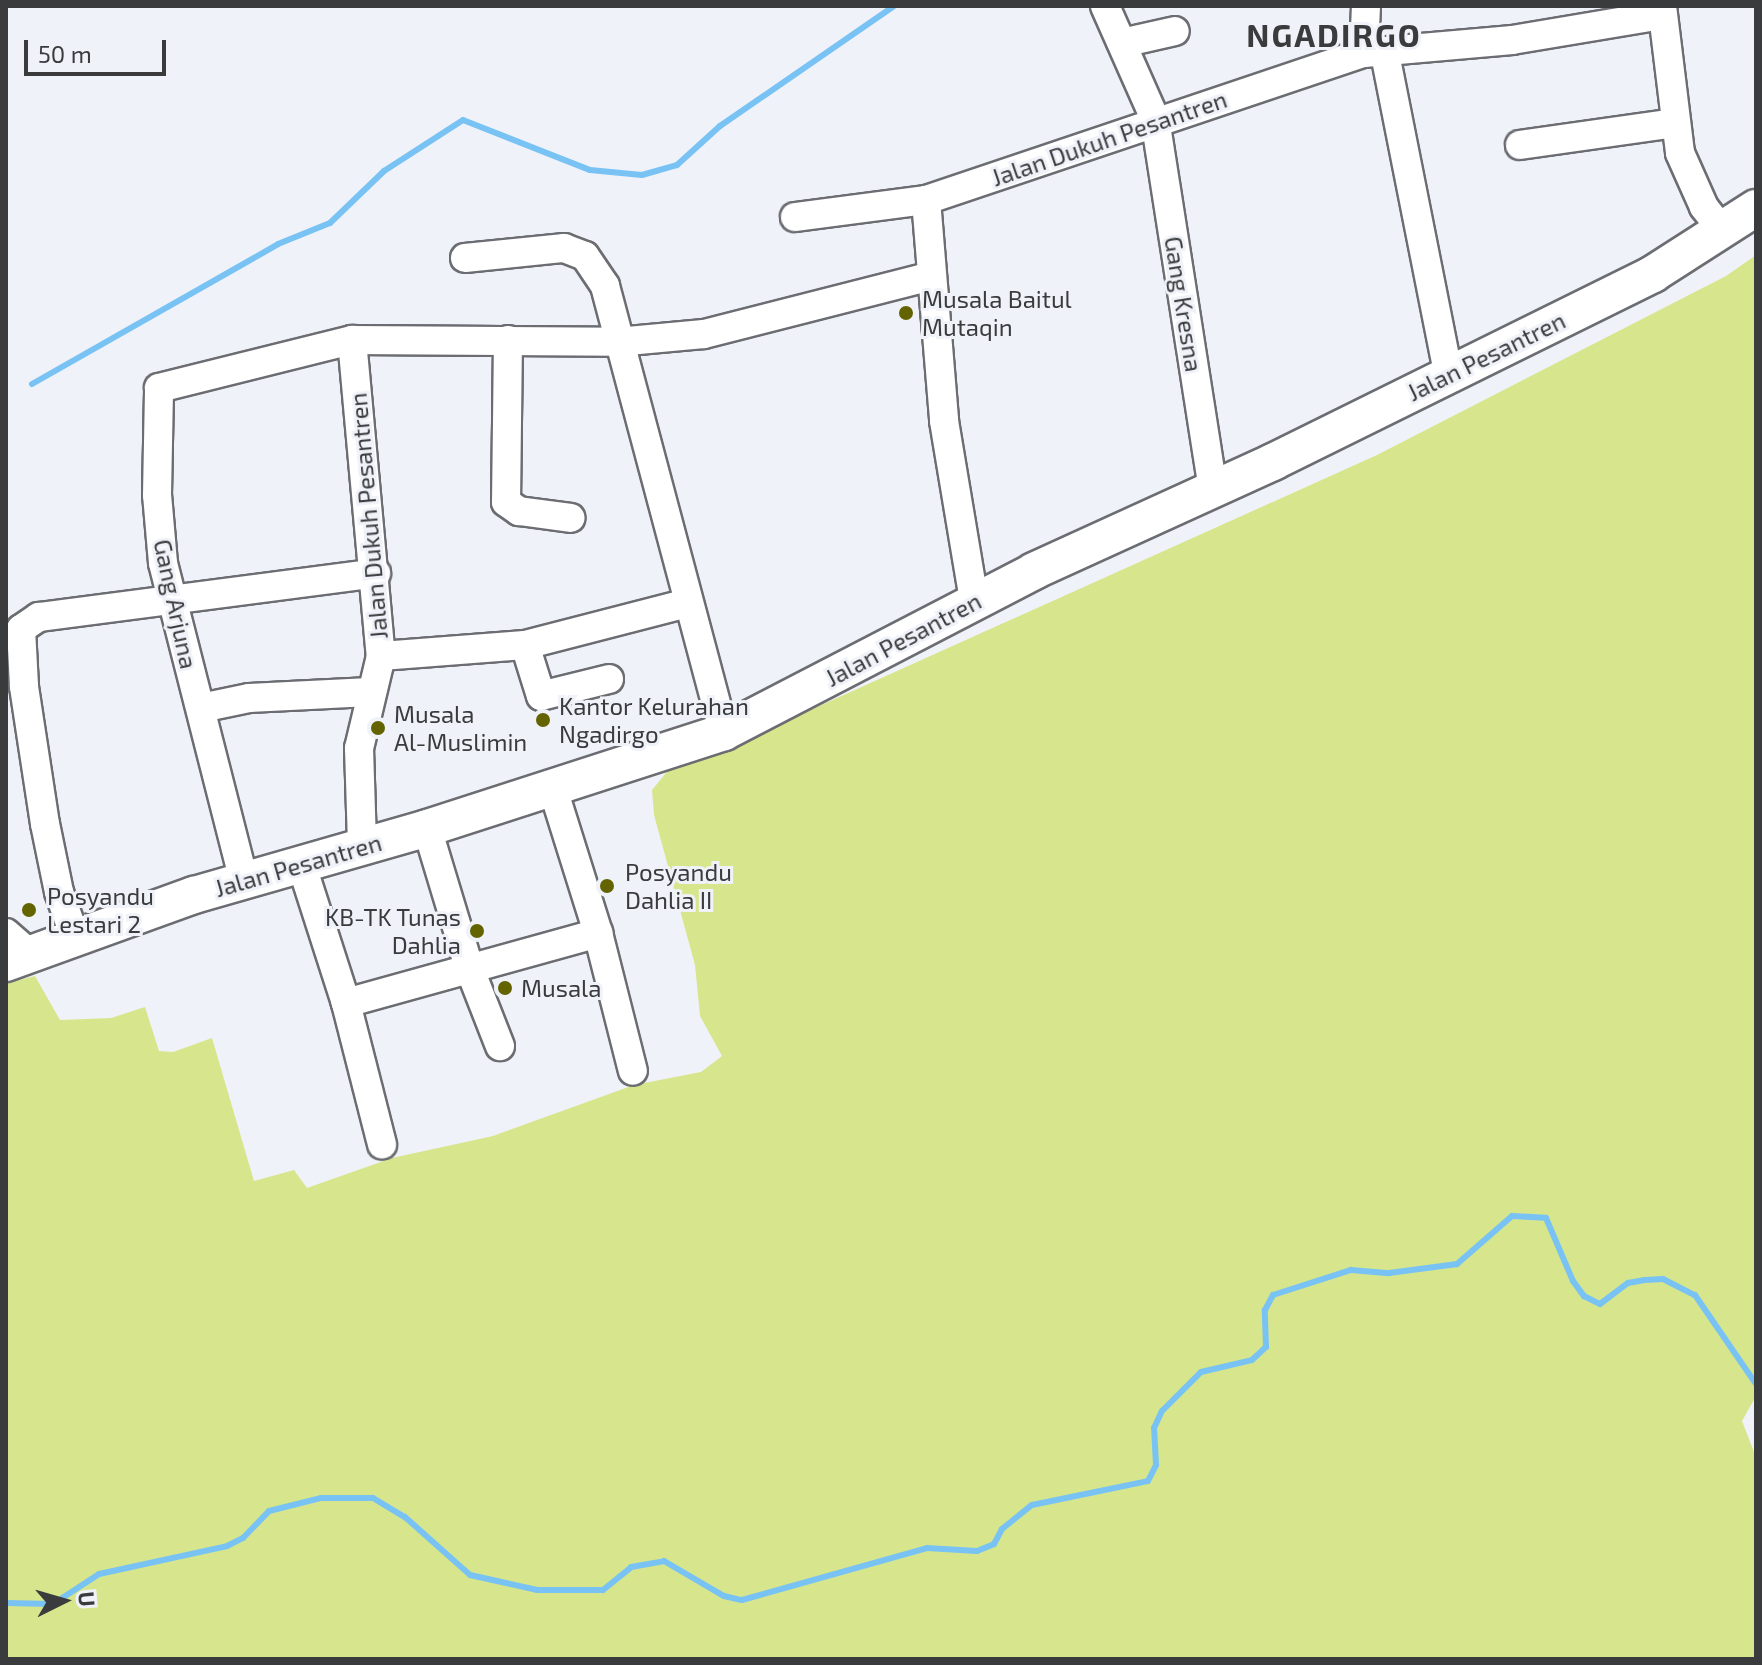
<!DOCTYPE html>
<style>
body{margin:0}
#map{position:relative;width:1762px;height:1665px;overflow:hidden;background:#f0f2f9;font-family:"Exo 2",sans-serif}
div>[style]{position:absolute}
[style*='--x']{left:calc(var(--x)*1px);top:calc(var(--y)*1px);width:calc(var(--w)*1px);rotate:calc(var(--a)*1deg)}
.green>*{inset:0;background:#d7e68c}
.stream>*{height:6px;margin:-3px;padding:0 3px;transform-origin:3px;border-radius:3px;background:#79c3f4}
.roads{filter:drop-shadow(2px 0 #6b6d72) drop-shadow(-2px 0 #6b6d72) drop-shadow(0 2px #6b6d72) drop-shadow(0 -2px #6b6d72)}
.minor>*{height:28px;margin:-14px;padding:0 14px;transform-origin:14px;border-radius:14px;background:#fff}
.major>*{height:36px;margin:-18px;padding:0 18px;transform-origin:18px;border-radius:18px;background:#fff}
.dots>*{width:22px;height:22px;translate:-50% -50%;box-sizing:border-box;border:4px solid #f0f2f9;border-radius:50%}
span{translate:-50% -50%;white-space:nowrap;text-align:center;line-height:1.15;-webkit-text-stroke:6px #f0f2f9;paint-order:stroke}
.street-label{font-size:24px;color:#3a3b3d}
.poi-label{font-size:24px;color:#3a3b3d}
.left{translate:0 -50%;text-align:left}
.right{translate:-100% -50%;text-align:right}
.district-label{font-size:32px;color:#3a3b3d;font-weight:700;letter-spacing:2px}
.frame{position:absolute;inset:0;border:8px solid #3a3b3d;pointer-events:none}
.north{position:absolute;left:24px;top:1561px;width:80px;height:80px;-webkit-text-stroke:6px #f0f2f9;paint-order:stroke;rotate:85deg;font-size:22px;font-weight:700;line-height:32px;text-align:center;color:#3a3b3d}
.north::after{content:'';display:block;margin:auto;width:28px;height:36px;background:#3a3b3d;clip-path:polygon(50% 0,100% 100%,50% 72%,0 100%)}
.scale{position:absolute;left:24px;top:40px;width:142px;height:36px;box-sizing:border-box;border:4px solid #3a3b3d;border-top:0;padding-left:10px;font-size:24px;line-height:28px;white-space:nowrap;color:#3a3b3d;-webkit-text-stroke:6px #f0f2f9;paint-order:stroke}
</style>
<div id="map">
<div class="green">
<div style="clip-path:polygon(1756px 255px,1756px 1396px,1742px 1421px,1756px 1457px,1756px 1659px,6px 1659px,6px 983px,35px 976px,60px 1020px,111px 1018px,145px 1007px,159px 1051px,173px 1052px,212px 1038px,254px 1181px,294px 1170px,307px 1188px,392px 1158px,493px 1136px,634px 1085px,701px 1072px,722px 1056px,700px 1016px,695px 965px,654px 815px,652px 790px,670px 768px,746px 739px,1377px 455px,1726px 276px)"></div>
</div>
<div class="stream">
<div style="--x:32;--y:384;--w:283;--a:-29.6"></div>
<div style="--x:278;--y:244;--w:56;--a:-22"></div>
<div style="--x:330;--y:223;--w:75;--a:-43.9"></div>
<div style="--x:384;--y:171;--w:94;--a:-32.8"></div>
<div style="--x:463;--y:120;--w:136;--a:21.5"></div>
<div style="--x:590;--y:170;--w:52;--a:5.5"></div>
<div style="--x:642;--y:175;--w:36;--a:-16"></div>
<div style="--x:677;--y:165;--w:58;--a:-42.2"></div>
<div style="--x:720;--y:126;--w:211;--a:-34.6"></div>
<div style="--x:6;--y:1603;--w:47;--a:1.2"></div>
<div style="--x:53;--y:1604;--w:55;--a:-33.1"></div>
<div style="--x:99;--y:1574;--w:131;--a:-12.3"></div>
<div style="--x:227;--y:1546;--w:18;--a:-27"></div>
<div style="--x:243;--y:1538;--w:37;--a:-46"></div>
<div style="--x:269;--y:1511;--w:54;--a:-14"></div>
<div style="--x:321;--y:1498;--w:52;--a:0"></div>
<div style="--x:373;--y:1498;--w:37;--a:31"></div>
<div style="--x:405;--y:1517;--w:87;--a:41.7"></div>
<div style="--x:470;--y:1575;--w:69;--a:12.6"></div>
<div style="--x:537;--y:1590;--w:66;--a:0"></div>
<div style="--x:603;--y:1590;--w:36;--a:-39"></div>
<div style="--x:631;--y:1567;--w:34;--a:-10"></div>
<div style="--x:664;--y:1561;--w:69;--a:30.3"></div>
<div style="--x:724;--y:1596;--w:18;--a:13"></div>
<div style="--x:742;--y:1600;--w:192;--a:-15.7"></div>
<div style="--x:927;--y:1548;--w:50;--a:3.4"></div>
<div style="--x:977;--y:1551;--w:18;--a:-22"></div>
<div style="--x:994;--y:1544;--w:17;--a:-62"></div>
<div style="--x:1002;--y:1529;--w:38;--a:-39"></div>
<div style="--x:1032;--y:1505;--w:118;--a:-11.7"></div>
<div style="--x:1148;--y:1481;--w:18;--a:-63"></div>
<div style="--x:1156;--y:1465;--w:37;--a:-93"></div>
<div style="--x:1154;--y:1428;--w:19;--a:-65"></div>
<div style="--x:1162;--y:1411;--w:55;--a:-45"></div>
<div style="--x:1201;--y:1372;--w:52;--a:-13.2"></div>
<div style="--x:1252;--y:1360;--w:19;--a:-43"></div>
<div style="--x:1266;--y:1347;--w:37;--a:-92"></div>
<div style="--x:1265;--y:1310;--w:17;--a:-62"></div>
<div style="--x:1273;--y:1295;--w:82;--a:-17.8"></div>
<div style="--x:1351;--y:1270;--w:38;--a:5"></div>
<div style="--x:1389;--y:1273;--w:69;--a:-7.5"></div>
<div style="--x:1457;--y:1264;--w:73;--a:-41.1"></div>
<div style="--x:1512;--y:1216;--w:34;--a:3"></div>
<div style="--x:1546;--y:1218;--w:69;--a:66.8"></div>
<div style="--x:1573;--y:1281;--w:19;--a:54"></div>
<div style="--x:1584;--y:1296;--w:18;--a:27"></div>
<div style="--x:1600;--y:1304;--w:35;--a:-37"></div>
<div style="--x:1628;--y:1283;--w:17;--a:-10"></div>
<div style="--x:1645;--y:1280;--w:18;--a:-3"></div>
<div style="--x:1663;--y:1279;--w:36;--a:27"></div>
<div style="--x:1695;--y:1295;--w:108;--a:55.6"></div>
</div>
<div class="roads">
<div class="minor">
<div style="--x:1105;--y:6;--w:124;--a:66.1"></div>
<div style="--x:1155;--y:119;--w:374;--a:81.1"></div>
<div style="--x:1662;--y:6;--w:148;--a:83"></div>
<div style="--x:1680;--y:153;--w:59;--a:66"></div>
<div style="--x:1704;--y:207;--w:31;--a:52"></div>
<div style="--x:1122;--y:43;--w:54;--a:-12.8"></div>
<div style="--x:1364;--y:53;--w:47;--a:-87.6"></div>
<div style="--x:1385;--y:54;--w:329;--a:78.8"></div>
<div style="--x:1520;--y:145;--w:156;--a:-8.1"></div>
<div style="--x:926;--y:200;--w:222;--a:85.3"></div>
<div style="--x:944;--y:421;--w:182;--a:80.5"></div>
<div style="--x:795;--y:217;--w:132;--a:-7.4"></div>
<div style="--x:926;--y:200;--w:462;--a:-18.6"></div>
<div style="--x:1364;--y:53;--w:149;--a:-5"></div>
<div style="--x:1512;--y:40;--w:152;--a:-9.5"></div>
<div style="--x:465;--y:258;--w:100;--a:-5.8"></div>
<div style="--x:564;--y:248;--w:22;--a:21"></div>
<div style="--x:585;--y:256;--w:36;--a:56"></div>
<div style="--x:605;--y:286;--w:462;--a:75.1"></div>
<div style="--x:352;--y:340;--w:317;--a:84.8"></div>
<div style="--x:381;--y:656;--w:95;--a:103.4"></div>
<div style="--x:359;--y:748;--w:98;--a:88.2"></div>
<div style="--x:508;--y:340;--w:162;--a:90.7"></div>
<div style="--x:506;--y:502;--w:16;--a:35"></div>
<div style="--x:519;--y:511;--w:52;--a:7.7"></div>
<div style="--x:381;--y:656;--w:144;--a:-4.4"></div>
<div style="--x:609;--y:679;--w:70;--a:166"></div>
<div style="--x:541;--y:696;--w:53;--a:-107.4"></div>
<div style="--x:525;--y:645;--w:167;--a:-14.5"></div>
<div style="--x:201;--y:708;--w:49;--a:-11.8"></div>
<div style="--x:249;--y:698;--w:121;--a:-2.8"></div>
<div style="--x:553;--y:789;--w:151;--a:72.6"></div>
<div style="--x:598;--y:933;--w:142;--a:75.8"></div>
<div style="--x:427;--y:828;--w:145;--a:73.2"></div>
<div style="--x:469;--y:967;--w:85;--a:68.6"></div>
<div style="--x:301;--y:863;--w:147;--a:72.2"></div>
<div style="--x:346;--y:1003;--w:146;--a:75.7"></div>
<div style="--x:244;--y:881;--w:328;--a:-104.3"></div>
<div style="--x:163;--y:563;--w:68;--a:-95"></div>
<div style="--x:157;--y:495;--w:107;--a:-88.9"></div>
<div style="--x:159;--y:388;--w:199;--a:-14"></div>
<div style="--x:352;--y:340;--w:265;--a:0.4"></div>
<div style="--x:617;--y:342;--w:87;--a:-5.3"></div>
<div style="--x:704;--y:334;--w:234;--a:-14.3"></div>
<div style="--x:6;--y:933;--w:35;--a:41"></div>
<div style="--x:76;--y:940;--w:51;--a:-109.5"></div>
<div style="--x:59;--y:892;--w:69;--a:-101.6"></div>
<div style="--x:45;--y:824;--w:140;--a:-98.7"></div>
<div style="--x:24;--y:686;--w:57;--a:-93"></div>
<div style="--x:21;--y:629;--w:22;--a:-34"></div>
<div style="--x:39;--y:617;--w:340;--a:-7.4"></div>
<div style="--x:346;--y:1003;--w:262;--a:-15.5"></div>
</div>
<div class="major">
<div style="--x:6;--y:963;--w:200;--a:-19.9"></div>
<div style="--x:194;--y:895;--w:242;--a:-16"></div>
<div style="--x:427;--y:828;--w:312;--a:-17.9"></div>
<div style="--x:724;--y:732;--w:349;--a:-27.4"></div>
<div style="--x:1034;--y:571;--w:263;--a:-24.5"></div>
<div style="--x:1273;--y:462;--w:424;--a:-26.3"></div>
<div style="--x:1653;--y:274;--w:122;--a:-32.7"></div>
</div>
</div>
<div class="dots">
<div style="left:906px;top:313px;background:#636400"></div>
<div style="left:543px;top:720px;background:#636400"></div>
<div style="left:378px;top:728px;background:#636400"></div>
<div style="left:607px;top:886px;background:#636400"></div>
<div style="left:29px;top:910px;background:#636400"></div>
<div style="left:477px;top:931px;background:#636400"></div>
<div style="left:505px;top:988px;background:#636400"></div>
</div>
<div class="street-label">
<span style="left:1109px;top:138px;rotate:-19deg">Jalan Dukuh Pesantren</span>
<span style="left:1184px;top:304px;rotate:81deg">Gang Kresna</span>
<span style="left:1486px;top:356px;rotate:-26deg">Jalan Pesantren</span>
<span style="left:368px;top:516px;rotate:-95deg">Jalan Dukuh Pesantren</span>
<span style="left:176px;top:604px;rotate:78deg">Gang Arjuna</span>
<span style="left:903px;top:639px;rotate:-28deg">Jalan Pesantren</span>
<span style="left:298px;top:865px;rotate:-16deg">Jalan Pesantren</span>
</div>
<div class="poi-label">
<span class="left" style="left:922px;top:313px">Musala Baitul<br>Mutaqin</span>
<span class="left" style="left:559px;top:720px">Kantor Kelurahan<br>Ngadirgo</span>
<span class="left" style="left:394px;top:728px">Musala<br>Al-Muslimin</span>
<span class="left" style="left:625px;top:886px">Posyandu<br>Dahlia II</span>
<span class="left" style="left:47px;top:910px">Posyandu<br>Lestari 2</span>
<span class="right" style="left:461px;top:931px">KB-TK Tunas<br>Dahlia</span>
<span class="left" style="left:521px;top:988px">Musala</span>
</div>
<div class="district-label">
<span style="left:1334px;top:34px">NGADIRGO</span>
</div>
<div class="frame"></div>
<div class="north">U</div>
<div class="scale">50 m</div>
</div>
